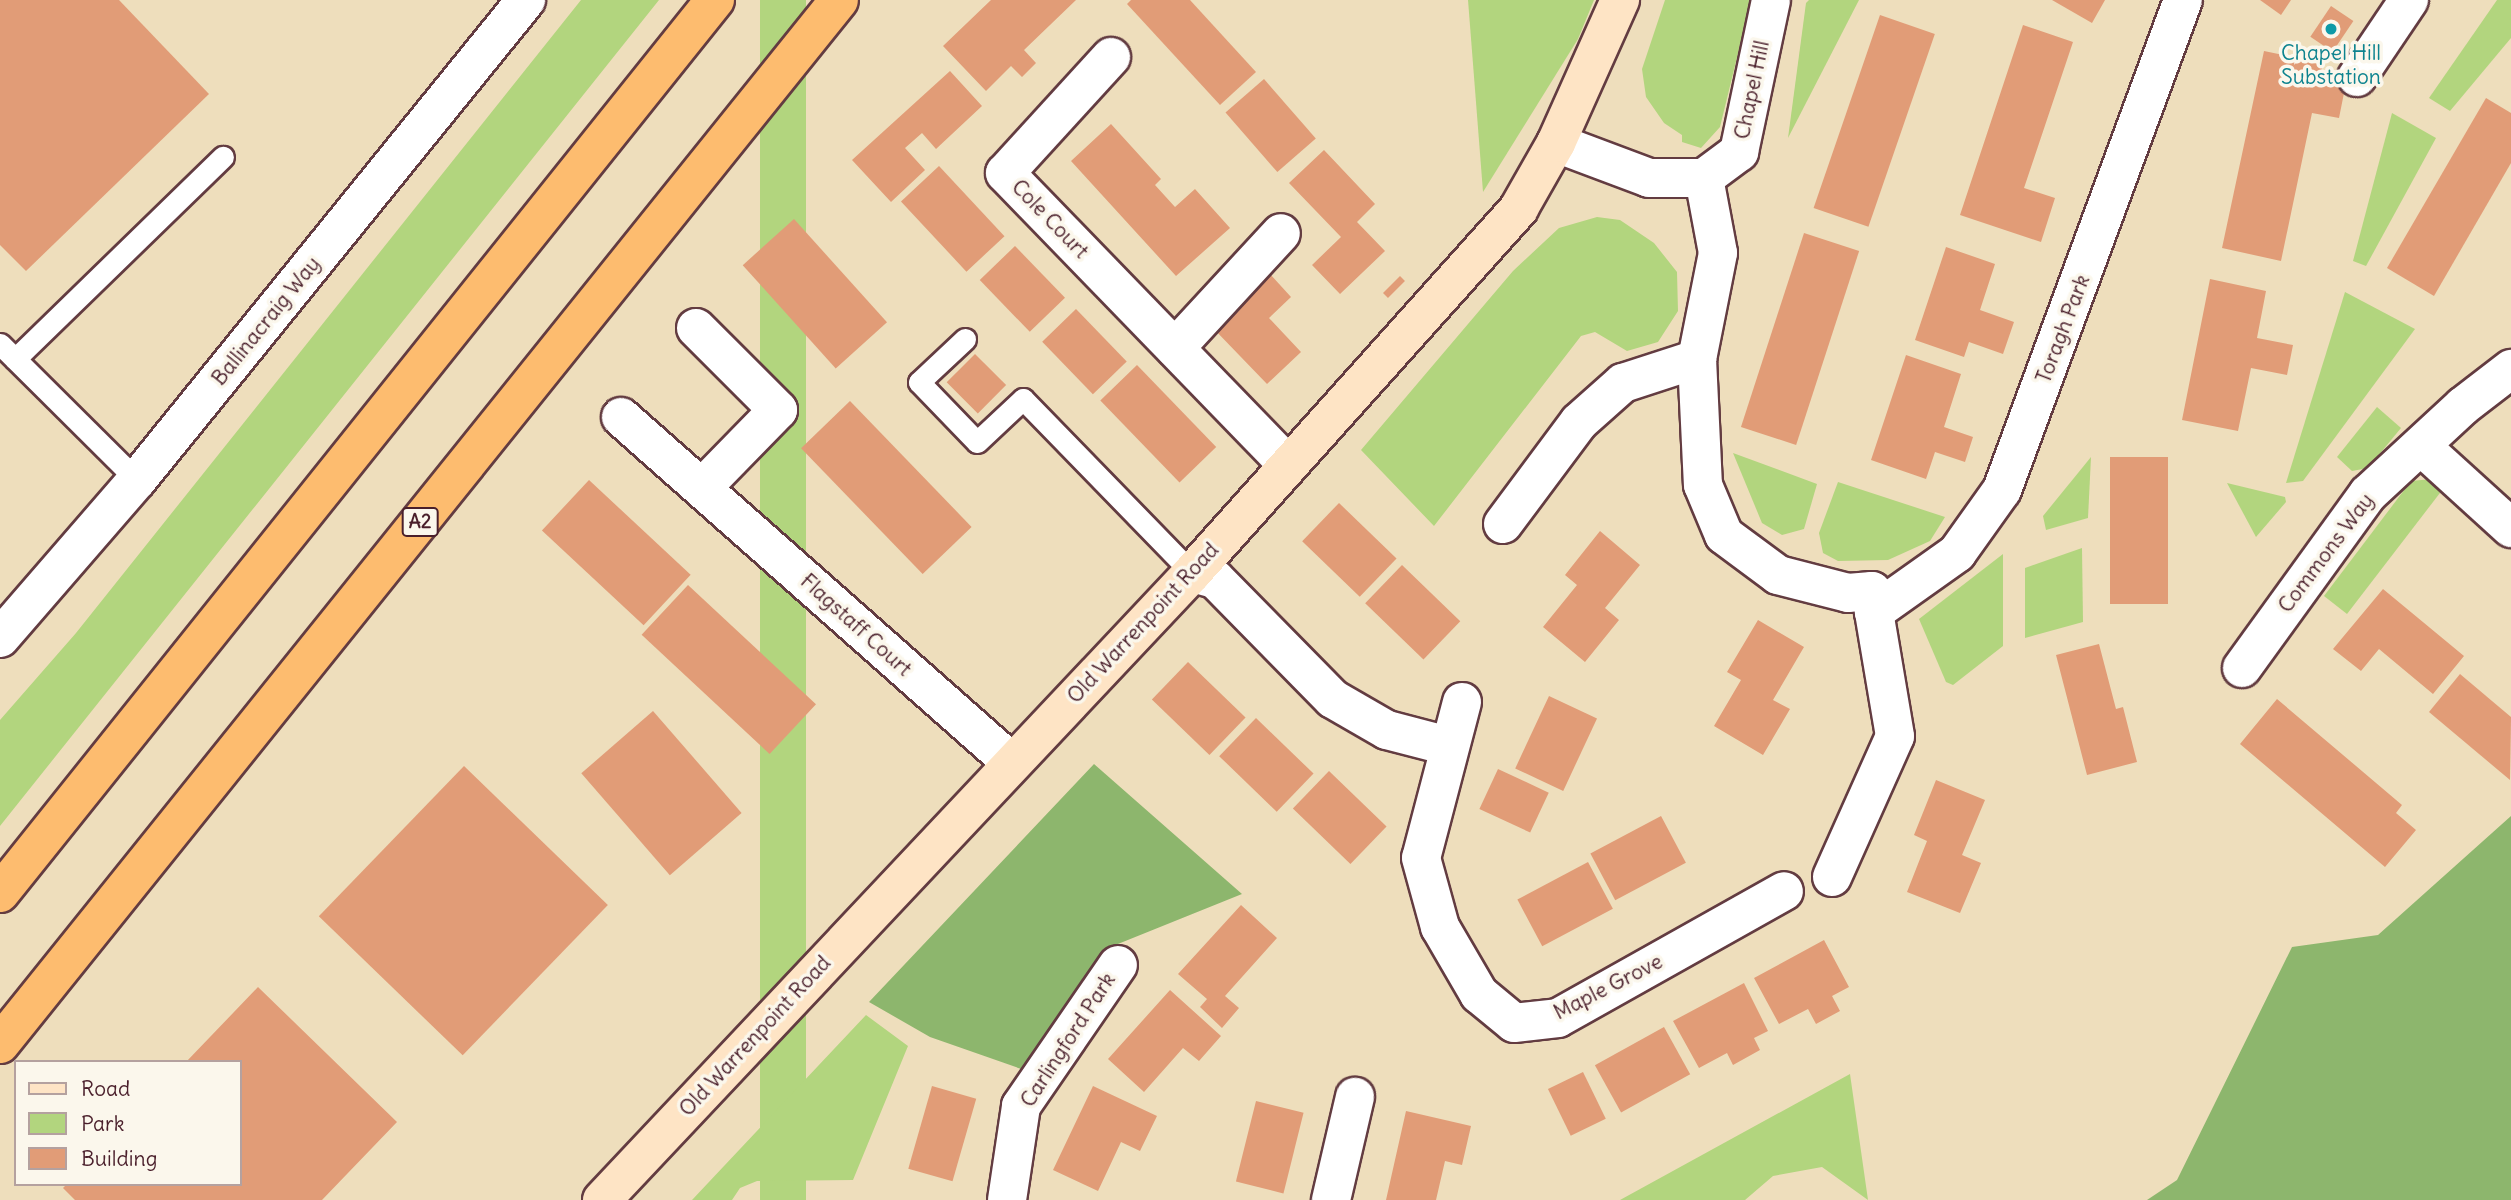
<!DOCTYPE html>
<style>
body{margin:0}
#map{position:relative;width:2511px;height:1200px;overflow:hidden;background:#eedebc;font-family:Delius,sans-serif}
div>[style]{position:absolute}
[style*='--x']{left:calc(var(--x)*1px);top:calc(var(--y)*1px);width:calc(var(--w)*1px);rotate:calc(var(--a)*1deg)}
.green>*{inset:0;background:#b2d57e;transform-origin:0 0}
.forest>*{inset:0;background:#8db66d}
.building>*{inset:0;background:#e19c77;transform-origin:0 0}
.roads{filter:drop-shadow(2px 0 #633c41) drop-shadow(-2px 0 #633c41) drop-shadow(0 2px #633c41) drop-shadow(0 -2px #633c41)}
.lane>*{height:21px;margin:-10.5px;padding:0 10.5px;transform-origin:10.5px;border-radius:10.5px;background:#fff}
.street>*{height:38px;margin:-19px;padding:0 19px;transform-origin:19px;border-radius:19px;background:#fff}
.secondary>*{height:38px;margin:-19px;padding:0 19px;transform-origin:19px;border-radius:19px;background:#fee4c5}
.highway>*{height:38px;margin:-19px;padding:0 19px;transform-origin:19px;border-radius:19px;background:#fdbc6f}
.dots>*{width:19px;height:19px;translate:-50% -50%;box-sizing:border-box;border:4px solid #fbf7ec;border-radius:50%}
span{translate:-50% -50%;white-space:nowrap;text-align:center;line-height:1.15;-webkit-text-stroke:7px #fbf7ec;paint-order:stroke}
.shield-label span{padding:2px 5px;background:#fbf7ec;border:2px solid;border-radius:5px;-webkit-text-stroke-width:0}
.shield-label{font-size:19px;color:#4a1f2b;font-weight:700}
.culture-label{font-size:21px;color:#0d838f}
.street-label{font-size:21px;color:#4a1f2b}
.legend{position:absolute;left:14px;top:1060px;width:228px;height:126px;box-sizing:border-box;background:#fbf7ec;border:2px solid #b4a19f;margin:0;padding:9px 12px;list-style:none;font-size:21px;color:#4a1f2b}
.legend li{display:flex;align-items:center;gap:14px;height:35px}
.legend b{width:35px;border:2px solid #b4a19f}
</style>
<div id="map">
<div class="green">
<div style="clip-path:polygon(581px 0,659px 0,0 826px,0 720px,76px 633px)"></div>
<div style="left:760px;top:0;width:46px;height:1210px"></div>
<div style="clip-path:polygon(1468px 0,1594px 0,1578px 39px,1483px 192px)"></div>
<div style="clip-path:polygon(1665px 0,1751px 0,1720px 127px,1701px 148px,1682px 142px,1682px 135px,1664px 123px,1646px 97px,1642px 69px)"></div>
<div style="clip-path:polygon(1809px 0,1859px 0,1788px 138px,1806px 3px)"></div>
<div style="clip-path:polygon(2497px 0,2511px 0,2511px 38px,2450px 111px,2429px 98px)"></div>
<div style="clip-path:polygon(2392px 113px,2436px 138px,2366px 266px,2353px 261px)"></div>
<div style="clip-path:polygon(1597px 217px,1620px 220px,1654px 243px,1677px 272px,1678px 311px,1658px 342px,1627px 351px,1595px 332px,1581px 336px,1434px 526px,1361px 450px,1513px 271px,1559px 228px)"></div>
<div style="clip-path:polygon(2345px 292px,2415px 329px,2303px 481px,2286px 483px)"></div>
<div style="clip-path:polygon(2377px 407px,2401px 428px,2368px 468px,2352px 471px,2337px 457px)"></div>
<div style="clip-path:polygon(1733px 453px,1817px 484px,1804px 529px,1782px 535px,1762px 523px)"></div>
<div style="clip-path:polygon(2091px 457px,2088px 518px,2046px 530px,2043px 516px)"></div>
<div style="clip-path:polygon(2432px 479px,2443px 489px,2347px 614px,2324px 596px,2411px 481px)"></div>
<div style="clip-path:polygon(1838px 482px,1945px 517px,1930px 541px,1888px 560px,1838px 561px,1823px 553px,1819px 533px)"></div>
<div style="clip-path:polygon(2227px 483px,2285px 497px,2286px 502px,2256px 537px)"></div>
<div style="clip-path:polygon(2082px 548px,2083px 622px,2025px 638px,2025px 568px)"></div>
<div style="clip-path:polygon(2003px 554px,2003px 646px,1953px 685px,1946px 682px,1919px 619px)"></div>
<div style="clip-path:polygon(866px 1015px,908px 1046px,853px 1180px,757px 1181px,740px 1188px,732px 1200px,692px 1200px)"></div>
<div style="clip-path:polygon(1850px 1074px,1868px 1200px,1822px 1167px,1773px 1176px,1745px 1200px,1620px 1200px)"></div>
</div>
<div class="forest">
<div style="clip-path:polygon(1094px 764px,1242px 894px,1103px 950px,1027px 1071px,930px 1037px,869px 1002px)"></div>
<div style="clip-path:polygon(2511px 816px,2511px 1200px,2147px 1200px,2177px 1180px,2292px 947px,2378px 935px)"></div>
</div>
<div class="building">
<div style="clip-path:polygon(0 0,119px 0,209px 94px,26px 271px,0 245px)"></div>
<div style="clip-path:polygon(991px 0,1076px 0,1024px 50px,1036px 63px,1022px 77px,1011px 66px,986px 91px,943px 46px)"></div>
<div style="clip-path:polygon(1131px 0,1190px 0,1256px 72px,1220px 105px,1127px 4px)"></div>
<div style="clip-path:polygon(2052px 0,2105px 0,2092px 23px)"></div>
<div style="clip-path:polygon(2260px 0,2291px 0,2281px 15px)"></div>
<div style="left:2331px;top:6px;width:27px;height:37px;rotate:34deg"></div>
<div style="left:1880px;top:15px;width:58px;height:204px;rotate:19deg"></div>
<div style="clip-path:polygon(2023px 25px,2073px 42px,2024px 188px,2055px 198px,2041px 242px,1960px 215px)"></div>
<div style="clip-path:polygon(2264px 51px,2323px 63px,2319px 82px,2345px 88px,2339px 118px,2312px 113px,2281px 261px,2222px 248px)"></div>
<div style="clip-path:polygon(950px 71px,982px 106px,936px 149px,922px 133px,905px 148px,925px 170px,891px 202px,852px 160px)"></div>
<div style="left:1264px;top:79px;width:79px;height:51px;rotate:49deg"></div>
<div style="clip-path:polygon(2486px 98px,2511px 113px,2511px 163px,2434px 296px,2387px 268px)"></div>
<div style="clip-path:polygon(1111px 124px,1161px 179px,1155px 185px,1175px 207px,1195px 189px,1230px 228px,1176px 276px,1071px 161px)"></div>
<div style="clip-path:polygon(1324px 150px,1375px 204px,1357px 222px,1385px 251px,1340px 294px,1312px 265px,1341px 237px,1289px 183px)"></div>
<div style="left:939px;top:166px;width:96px;height:52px;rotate:47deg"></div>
<div style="left:794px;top:219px;width:139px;height:69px;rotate:48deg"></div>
<div style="left:1804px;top:233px;width:58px;height:204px;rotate:18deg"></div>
<div style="left:1015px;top:246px;width:72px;height:49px;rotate:46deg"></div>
<div style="clip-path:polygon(1946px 247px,1995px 264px,1980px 310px,2014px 322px,2003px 354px,1969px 342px,1964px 357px,1915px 340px)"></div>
<div style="clip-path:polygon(1269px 273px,1291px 297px,1269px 318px,1301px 352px,1267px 384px,1212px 327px)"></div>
<div style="left:1400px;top:276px;width:7px;height:24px;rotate:45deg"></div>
<div style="clip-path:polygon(2210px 279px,2266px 291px,2257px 338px,2293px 345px,2287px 375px,2251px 368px,2238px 431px,2182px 420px)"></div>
<div style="left:1076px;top:309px;width:73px;height:47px;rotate:46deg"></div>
<div style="left:975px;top:354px;width:44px;height:40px;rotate:45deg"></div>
<div style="clip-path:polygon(1906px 355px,1961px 374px,1944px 427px,1973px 437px,1965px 462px,1935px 452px,1926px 479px,1871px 460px)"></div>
<div style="left:1137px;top:365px;width:114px;height:51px;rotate:46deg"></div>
<div style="left:850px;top:401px;width:175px;height:68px;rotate:46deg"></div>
<div style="left:2110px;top:457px;width:58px;height:147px"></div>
<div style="left:589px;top:480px;width:139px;height:69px;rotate:43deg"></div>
<div style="left:1339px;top:503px;width:80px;height:53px;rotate:44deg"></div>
<div style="clip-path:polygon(1600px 531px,1640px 565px,1605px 608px,1619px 620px,1585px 662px,1543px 627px,1577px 585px,1565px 575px)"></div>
<div style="left:1402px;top:565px;width:81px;height:53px;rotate:44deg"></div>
<div style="left:688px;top:585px;width:175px;height:68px;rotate:43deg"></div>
<div style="clip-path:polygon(2383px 589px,2464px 656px,2433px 694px,2379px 649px,2361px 671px,2333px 649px)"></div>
<div style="clip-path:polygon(1758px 620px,1804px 647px,1773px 700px,1790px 709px,1763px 755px,1714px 726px,1741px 680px,1727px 672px)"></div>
<div style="clip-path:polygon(2099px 644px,2116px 709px,2123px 707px,2137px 762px,2087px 775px,2056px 655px)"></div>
<div style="left:1188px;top:662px;width:80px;height:52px;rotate:44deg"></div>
<div style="clip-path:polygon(2460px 674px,2511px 717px,2510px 780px,2429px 712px)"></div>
<div style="left:1549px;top:696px;width:53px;height:80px;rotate:25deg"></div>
<div style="clip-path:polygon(2277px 699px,2402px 805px,2396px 813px,2416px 830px,2385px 867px,2240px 744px)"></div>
<div style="left:653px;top:711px;width:135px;height:95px;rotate:49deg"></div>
<div style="left:1256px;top:718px;width:80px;height:53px;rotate:44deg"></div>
<div style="left:464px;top:766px;width:200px;height:209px;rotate:44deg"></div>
<div style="left:1498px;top:769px;width:56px;height:44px;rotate:25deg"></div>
<div style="left:1329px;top:771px;width:80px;height:52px;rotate:44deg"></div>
<div style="clip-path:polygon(1936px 780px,1985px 800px,1962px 855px,1981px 863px,1960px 913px,1907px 892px,1927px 841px,1914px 835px)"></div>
<div style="left:1661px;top:816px;width:53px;height:80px;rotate:62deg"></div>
<div style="left:1588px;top:862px;width:53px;height:80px;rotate:62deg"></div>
<div style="clip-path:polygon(1241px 905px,1277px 938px,1225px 996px,1239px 1008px,1222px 1028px,1200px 1007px,1207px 999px,1178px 974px)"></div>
<div style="clip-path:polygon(1824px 940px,1849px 987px,1832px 996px,1840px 1011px,1816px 1024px,1808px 1009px,1779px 1024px,1754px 978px)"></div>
<div style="clip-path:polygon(1744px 983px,1768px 1031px,1754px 1038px,1760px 1050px,1733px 1065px,1727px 1053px,1699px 1068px,1673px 1021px)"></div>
<div style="clip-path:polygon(258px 987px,397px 1122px,322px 1200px,75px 1200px,63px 1188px,67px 1184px,240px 1184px,240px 1062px,186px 1062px)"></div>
<div style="clip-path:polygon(1170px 990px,1221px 1036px,1199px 1061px,1183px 1048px,1144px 1092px,1108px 1059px)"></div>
<div style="left:1664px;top:1027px;width:54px;height:79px;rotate:61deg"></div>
<div style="left:1583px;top:1072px;width:52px;height:39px;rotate:64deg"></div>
<div style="left:932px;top:1086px;width:46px;height:86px;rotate:16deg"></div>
<div style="clip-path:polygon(1093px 1086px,1157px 1116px,1140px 1151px,1121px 1142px,1098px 1191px,1053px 1170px)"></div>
<div style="left:1256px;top:1101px;width:49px;height:83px;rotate:14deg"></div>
<div style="clip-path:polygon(1406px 1111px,1471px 1126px,1462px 1165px,1445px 1161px,1436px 1200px,1386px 1200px)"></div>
</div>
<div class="roads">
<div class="lane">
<div style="--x:965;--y:339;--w:63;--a:136.9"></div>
<div style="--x:919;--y:382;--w:83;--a:46"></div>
<div style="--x:977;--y:442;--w:63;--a:-43.1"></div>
<div style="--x:1023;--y:399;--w:243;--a:45.8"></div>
<div style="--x:0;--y:344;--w:193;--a:44.8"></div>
<div style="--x:15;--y:359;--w:290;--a:-44.2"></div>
</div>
<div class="street">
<div style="--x:1111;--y:57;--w:157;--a:132.4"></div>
<div style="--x:1005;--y:173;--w:407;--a:45.9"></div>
<div style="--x:2357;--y:77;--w:93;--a:-56"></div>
<div style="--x:1556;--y:143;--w:99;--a:20.6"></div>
<div style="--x:1649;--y:178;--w:55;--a:0"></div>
<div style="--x:1704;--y:178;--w:44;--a:-36.6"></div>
<div style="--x:1739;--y:152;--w:155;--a:-78.1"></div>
<div style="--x:1704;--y:178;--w:76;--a:79.4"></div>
<div style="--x:1718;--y:253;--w:108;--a:101.2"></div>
<div style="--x:1697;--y:359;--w:126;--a:87.3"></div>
<div style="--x:1703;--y:485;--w:54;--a:67.2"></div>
<div style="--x:1724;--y:535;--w:67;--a:36.5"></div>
<div style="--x:1778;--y:575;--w:72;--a:14.4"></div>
<div style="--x:1848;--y:593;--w:24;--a:-5"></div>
<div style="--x:1872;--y:591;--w:21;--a:85"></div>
<div style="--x:1874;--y:612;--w:102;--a:-35.4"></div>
<div style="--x:1957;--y:553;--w:77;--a:-54.5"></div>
<div style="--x:2002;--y:490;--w:522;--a:-69.73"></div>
<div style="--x:696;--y:328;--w:116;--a:45"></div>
<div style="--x:778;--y:410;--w:109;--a:134.3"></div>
<div style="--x:1175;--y:348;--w:156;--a:-47.3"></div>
<div style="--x:621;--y:417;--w:521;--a:41.5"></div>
<div style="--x:2421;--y:446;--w:122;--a:42.3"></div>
<div style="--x:1503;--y:524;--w:127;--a:-53.3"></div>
<div style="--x:1579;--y:422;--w:59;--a:-41.6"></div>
<div style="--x:1623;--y:383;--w:78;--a:-18"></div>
<div style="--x:1192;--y:573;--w:24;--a:15"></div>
<div style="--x:1215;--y:579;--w:168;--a:45.5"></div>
<div style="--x:1333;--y:699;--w:62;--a:29.9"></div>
<div style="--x:1387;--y:730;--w:64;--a:14.5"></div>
<div style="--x:0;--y:638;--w:209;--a:-49.1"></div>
<div style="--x:137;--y:480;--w:618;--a:-50.98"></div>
<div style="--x:2242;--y:668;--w:215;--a:-54.1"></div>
<div style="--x:2368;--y:494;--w:129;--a:-42.8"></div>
<div style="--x:2463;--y:406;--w:61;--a:-37.6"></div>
<div style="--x:1462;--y:702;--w:161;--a:104.7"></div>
<div style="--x:1421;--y:858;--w:72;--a:74.6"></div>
<div style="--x:1440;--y:927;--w:78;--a:59.8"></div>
<div style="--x:1479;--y:994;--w:45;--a:39.6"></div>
<div style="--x:1514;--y:1023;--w:44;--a:-6.5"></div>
<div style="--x:1558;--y:1018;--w:259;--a:-29.3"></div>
<div style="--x:1832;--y:877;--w:154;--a:-65.9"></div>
<div style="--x:1895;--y:736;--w:126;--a:-99.6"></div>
<div style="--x:1007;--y:1200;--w:95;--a:-81.5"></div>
<div style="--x:1021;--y:1106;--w:171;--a:-55.5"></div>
<div style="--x:1331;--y:1200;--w:106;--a:-76.9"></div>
</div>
<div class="secondary">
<div style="--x:602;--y:1200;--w:861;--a:-46.74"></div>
<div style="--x:1192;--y:573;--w:490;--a:-48.1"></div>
<div style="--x:1519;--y:208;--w:75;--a:-60.4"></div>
<div style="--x:1556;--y:143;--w:157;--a:-65.9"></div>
</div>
<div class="highway">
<div style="--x:0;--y:893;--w:1144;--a:-51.32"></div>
<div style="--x:0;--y:1044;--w:1339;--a:-51.21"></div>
</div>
</div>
<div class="dots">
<div style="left:2331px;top:29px;background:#0f9aa8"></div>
</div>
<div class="shield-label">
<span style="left:420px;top:522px">A2</span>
</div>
<div class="culture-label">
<span style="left:2331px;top:65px">Chapel Hill<br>Substation</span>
</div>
<div class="street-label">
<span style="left:1752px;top:90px;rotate:-78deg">Chapel Hill</span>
<span style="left:1050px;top:219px;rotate:46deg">Cole Court</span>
<span style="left:266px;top:321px;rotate:-51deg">Ballinacraig Way</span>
<span style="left:2063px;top:329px;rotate:-69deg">Toragh Park</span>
<span style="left:2326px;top:553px;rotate:-53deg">Commons Way</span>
<span style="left:1143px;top:623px;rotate:-47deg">Old Warrenpoint Road</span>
<span style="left:856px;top:625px;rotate:42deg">Flagstaff Court</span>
<span style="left:1608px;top:987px;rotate:-27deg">Maple Grove</span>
<span style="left:755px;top:1036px;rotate:-47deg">Old Warrenpoint Road</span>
<span style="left:1068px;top:1040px;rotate:-57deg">Carlingford Park</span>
</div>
<ul class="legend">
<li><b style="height:9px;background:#fee4c5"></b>Road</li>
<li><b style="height:19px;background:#b2d57e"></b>Park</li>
<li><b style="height:19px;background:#e19c77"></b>Building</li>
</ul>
</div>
